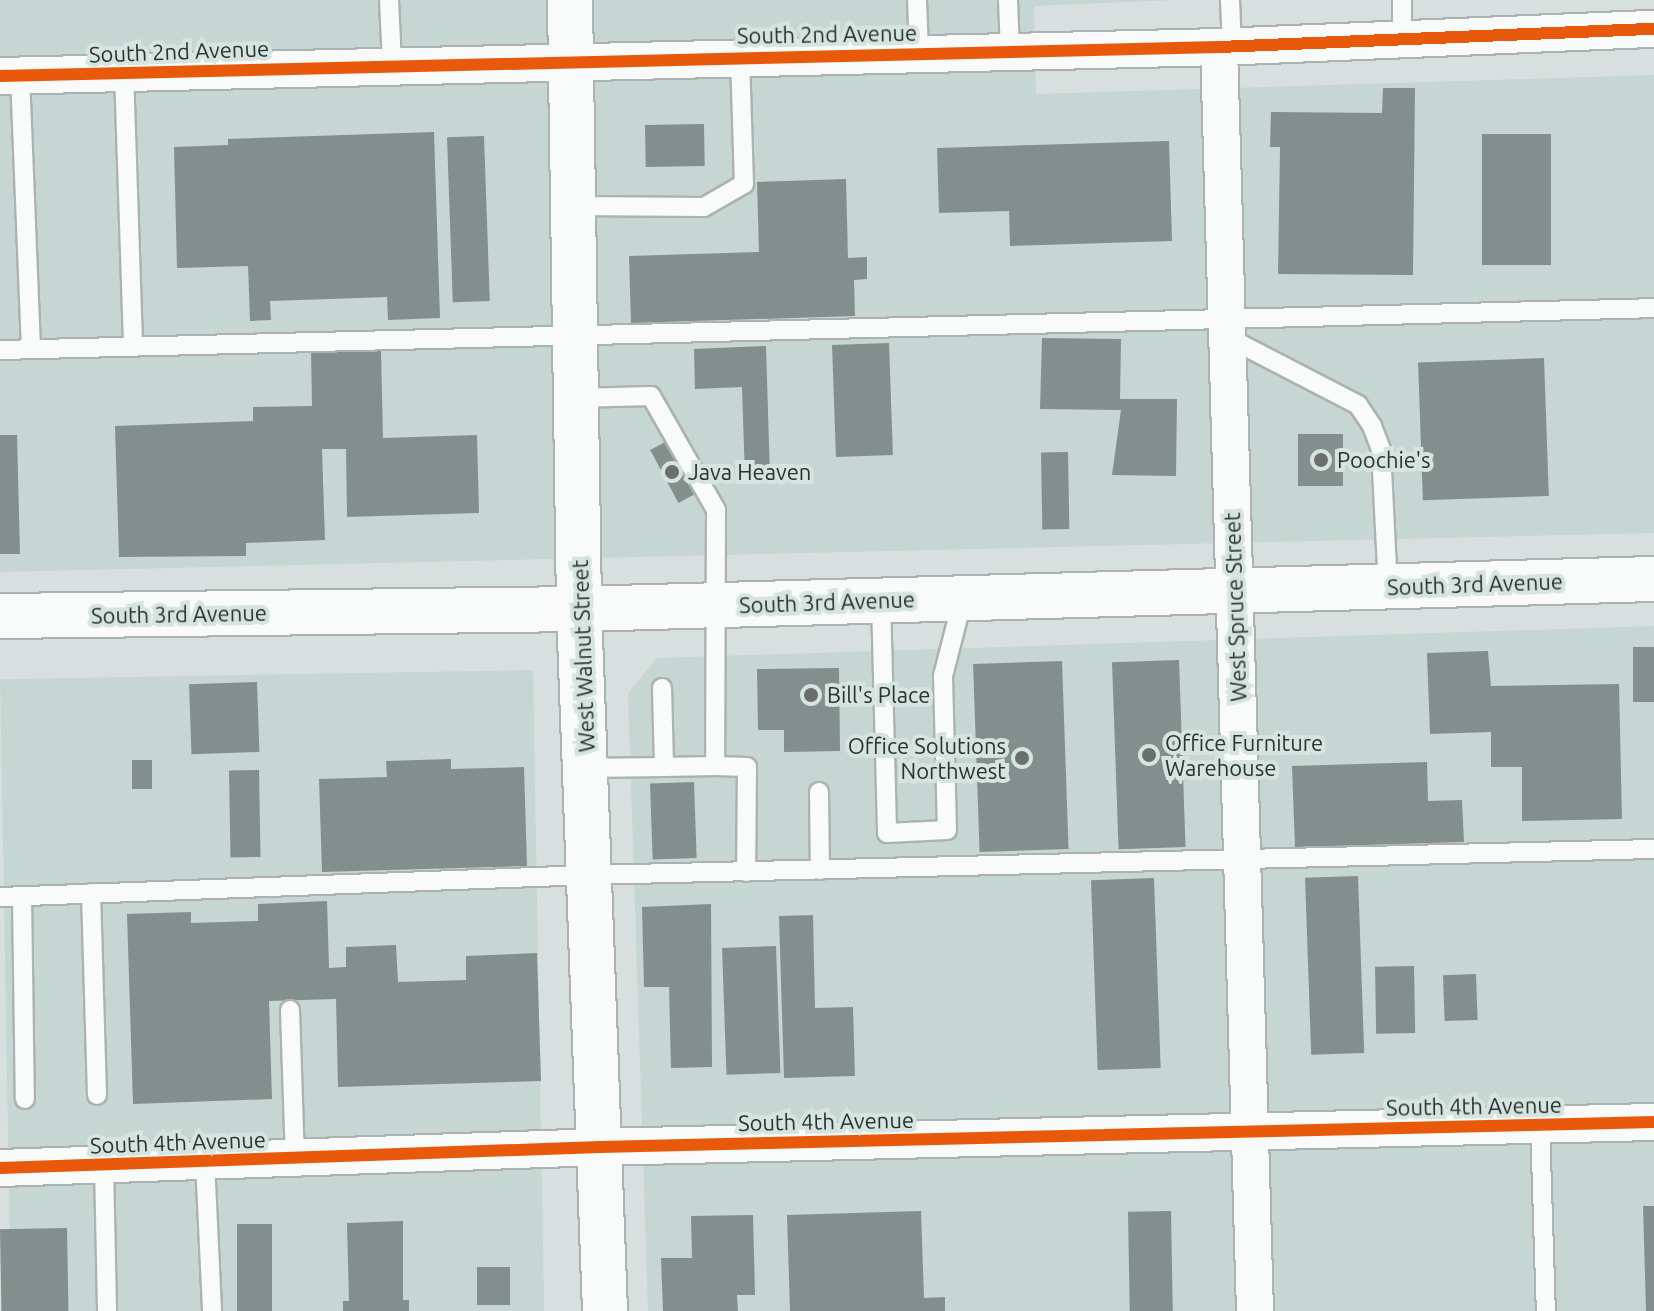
<!DOCTYPE html>
<style>
body{margin:0}
#map{position:relative;width:1654px;height:1311px;overflow:hidden;background:#d8e0df;font-family:Ubuntu,sans-serif}
div>[style]{position:absolute}
[style*='--x']{left:calc(var(--x)*1px);top:calc(var(--y)*1px);width:calc(var(--w)*1px);rotate:calc(var(--a)*1deg)}
.built>*{inset:0;background:#c6d6d2;transform-origin:0 0}
.building>*{inset:0;background:#838f8d;transform-origin:0 0}
.roads{filter:drop-shadow(2px 0 #acb2b1) drop-shadow(-2px 0 #acb2b1) drop-shadow(0 2px #acb2b1) drop-shadow(0 -2px #acb2b1)}
.service>*{height:18px;margin:-9px;padding:0 9px;transform-origin:9px;border-radius:9px;background:#f9fafa}
.minor>*{height:36px;margin:-18px;padding:0 18px;transform-origin:18px;border-radius:18px;background:#f9fafa}
.tertiary>*{height:44px;margin:-22px;padding:0 22px;transform-origin:22px;border-radius:22px;background:#f9fafa}
.cycleway>*{height:12px;margin:-6px;padding:0 6px;transform-origin:6px;border-radius:6px;background:#e8590c}
.dots>*{width:22px;height:22px;translate:-50% -50%;box-sizing:border-box;border:4px solid #d5e4e0;border-radius:50%}
span{translate:-50% -50%;white-space:nowrap;text-align:center;line-height:1.15;-webkit-text-stroke:8px #d5e4e0;paint-order:stroke}
.street-label{font-size:22px;color:#2c3230}
.poi-label{font-size:22px;color:#2c3230}
.left{translate:0 -50%;text-align:left}
.right{translate:-100% -50%;text-align:right}
</style>
<div id="map">
<div class="built">
<div style="clip-path:polygon(0 0,1175px 0,1034px 6px,1036px 94px,1654px 75px,1654px 533px,0 572px)"></div>
<div style="clip-path:polygon(1654px 626px,1654px 1311px,648px 1311px,628px 693px,657px 658px)"></div>
<div style="left:533px;top:670px;width:641px;height:533px;rotate:89deg"></div>
</div>
<div class="building">
<div style="clip-path:polygon(1383px 88px,1415px 88px,1413px 275px,1278px 274px,1280px 147px,1270px 147px,1271px 112px,1382px 113px)"></div>
<div style="left:704px;top:124px;width:42px;height:59px;rotate:89deg"></div>
<div style="clip-path:polygon(434px 132px,440px 318px,388px 320px,387px 297px,270px 301px,271px 320px,250px 321px,248px 266px,177px 268px,174px 147px,228px 145px,228px 139px)"></div>
<div style="left:1482px;top:134px;width:69px;height:131px"></div>
<div style="left:484px;top:136px;width:165px;height:37px;rotate:88deg"></div>
<div style="clip-path:polygon(1169px 141px,1172px 241px,1010px 246px,1009px 211px,939px 213px,937px 148px)"></div>
<div style="clip-path:polygon(846px 179px,848px 258px,867px 257px,867px 279px,854px 280px,855px 316px,631px 323px,629px 256px,759px 252px,757px 182px)"></div>
<div style="clip-path:polygon(1042px 338px,1121px 339px,1120px 399px,1177px 399px,1176px 476px,1112px 475px,1121px 410px,1040px 409px)"></div>
<div style="left:889px;top:343px;width:112px;height:57px;rotate:88deg"></div>
<div style="clip-path:polygon(766px 346px,770px 477px,745px 478px,742px 387px,695px 389px,694px 349px)"></div>
<div style="clip-path:polygon(381px 350px,383px 438px,477px 435px,479px 513px,347px 517px,346px 449px,322px 449px,325px 540px,246px 543px,246px 556px,119px 557px,115px 426px,253px 421px,253px 407px,312px 406px,311px 352px)"></div>
<div style="left:1544px;top:358px;width:138px;height:126px;rotate:88deg"></div>
<div style="left:1298px;top:434px;width:45px;height:52px"></div>
<div style="clip-path:polygon(0 435px,17px 435px,20px 554px,0 554px)"></div>
<div style="left:667px;top:441px;width:60px;height:19px;rotate:62deg"></div>
<div style="left:1068px;top:452px;width:77px;height:27px;rotate:89deg"></div>
<div style="left:1633px;top:647px;width:21px;height:55px"></div>
<div style="clip-path:polygon(1488px 651px,1491px 686px,1619px 684px,1622px 819px,1522px 821px,1522px 767px,1491px 767px,1491px 732px,1430px 734px,1427px 653px)"></div>
<div style="left:1179px;top:660px;width:187px;height:67px;rotate:88deg"></div>
<div style="left:1062px;top:661px;width:188px;height:89px;rotate:88deg"></div>
<div style="clip-path:polygon(839px 668px,840px 751px,784px 752px,784px 730px,758px 730px,757px 669px)"></div>
<div style="left:257px;top:682px;width:70px;height:68px;rotate:88deg"></div>
<div style="clip-path:polygon(451px 759px,451px 769px,524px 767px,527px 866px,322px 872px,319px 779px,387px 777px,386px 761px)"></div>
<div style="left:132px;top:760px;width:20px;height:29px"></div>
<div style="clip-path:polygon(1427px 762px,1428px 801px,1462px 800px,1464px 842px,1295px 847px,1292px 766px)"></div>
<div style="left:259px;top:770px;width:87px;height:30px;rotate:89deg"></div>
<div style="left:694px;top:782px;width:76px;height:44px;rotate:88deg"></div>
<div style="left:1358px;top:876px;width:177px;height:53px;rotate:88deg"></div>
<div style="left:1154px;top:878px;width:190px;height:63px;rotate:88deg"></div>
<div style="clip-path:polygon(327px 901px,329px 968px,346px 967px,346px 947px,396px 945px,398px 982px,466px 980px,466px 956px,537px 953px,541px 1081px,338px 1087px,336px 999px,269px 1001px,272px 1099px,133px 1104px,127px 914px,191px 912px,191px 923px,258px 921px,258px 904px)"></div>
<div style="clip-path:polygon(711px 904px,712px 1067px,671px 1068px,669px 987px,644px 987px,642px 907px)"></div>
<div style="clip-path:polygon(813px 915px,815px 1008px,853px 1007px,855px 1076px,784px 1078px,779px 916px)"></div>
<div style="left:776px;top:946px;width:127px;height:54px;rotate:88deg"></div>
<div style="left:1414px;top:966px;width:67px;height:39px;rotate:89deg"></div>
<div style="left:1476px;top:974px;width:46px;height:33px;rotate:88deg"></div>
<div style="clip-path:polygon(1643px 1206px,1654px 1206px,1654px 1311px,1646px 1311px)"></div>
<div style="clip-path:polygon(921px 1211px,924px 1298px,945px 1297px,945px 1311px,790px 1311px,787px 1215px)"></div>
<div style="left:1171px;top:1211px;width:100px;height:43px;rotate:89deg"></div>
<div style="clip-path:polygon(753px 1215px,755px 1295px,737px 1295px,738px 1311px,663px 1311px,661px 1258px,692px 1258px,691px 1216px)"></div>
<div style="clip-path:polygon(403px 1221px,403px 1300px,409px 1300px,409px 1311px,343px 1311px,343px 1301px,349px 1301px,347px 1223px)"></div>
<div style="left:237px;top:1224px;width:35px;height:87px"></div>
<div style="left:67px;top:1228px;width:83px;height:67px;rotate:89deg"></div>
<div style="left:477px;top:1267px;width:33px;height:38px"></div>
</div>
<div class="roads">
<div class="service">
<div style="--x:389;--y:0;--w:64;--a:87.3"></div>
<div style="--x:917;--y:0;--w:53;--a:87.8"></div>
<div style="--x:1008;--y:0;--w:51;--a:87.8"></div>
<div style="--x:1230;--y:0;--w:47;--a:87.6"></div>
<div style="--x:1402;--y:40;--w:40;--a:-90"></div>
<div style="--x:124;--y:72;--w:275;--a:88.1"></div>
<div style="--x:20;--y:75;--w:274;--a:87.7"></div>
<div style="--x:575;--y:206;--w:129;--a:0.4"></div>
<div style="--x:704;--y:207;--w:46;--a:-29.9"></div>
<div style="--x:744;--y:184;--w:128;--a:-91.8"></div>
<div style="--x:1227;--y:337;--w:148;--a:27.4"></div>
<div style="--x:1358;--y:405;--w:25;--a:56"></div>
<div style="--x:1372;--y:426;--w:26;--a:69"></div>
<div style="--x:1381;--y:450;--w:137;--a:87.1"></div>
<div style="--x:0;--y:350;--w:1655;--a:-1.45"></div>
<div style="--x:577;--y:398;--w:74;--a:-1.5"></div>
<div style="--x:651;--y:396;--w:131;--a:60.3"></div>
<div style="--x:716;--y:510;--w:256;--a:90.2"></div>
<div style="--x:715;--y:766;--w:32;--a:2"></div>
<div style="--x:747;--y:767;--w:105;--a:90.5"></div>
<div style="--x:881;--y:600;--w:233;--a:88.5"></div>
<div style="--x:887;--y:833;--w:60;--a:-2.9"></div>
<div style="--x:947;--y:830;--w:154;--a:-91.5"></div>
<div style="--x:943;--y:676;--w:81;--a:-75.6"></div>
<div style="--x:662;--y:688;--w:79;--a:88.5"></div>
<div style="--x:664;--y:767;--w:51;--a:-1.1"></div>
<div style="--x:587;--y:768;--w:77;--a:-0.7"></div>
<div style="--x:819;--y:792;--w:78;--a:89.3"></div>
<div style="--x:91;--y:893;--w:202;--a:88.3"></div>
<div style="--x:22;--y:896;--w:203;--a:89.2"></div>
<div style="--x:0;--y:897;--w:590;--a:-2.14"></div>
<div style="--x:590;--y:875;--w:1064;--a:-1.4"></div>
<div style="--x:290;--y:1010;--w:148;--a:88.1"></div>
<div style="--x:1540;--y:1124;--w:187;--a:88.2"></div>
<div style="--x:205;--y:1161;--w:150;--a:87.3"></div>
<div style="--x:104;--y:1165;--w:146;--a:88.8"></div>
</div>
<div class="minor">
<div style="--x:1219;--y:47;--w:1265;--a:88.37"></div>
<div style="--x:0;--y:76;--w:1219;--a:-1.36"></div>
<div style="--x:1219;--y:47;--w:435;--a:-2.4"></div>
<div style="--x:0;--y:1168;--w:600;--a:-2"></div>
<div style="--x:600;--y:1147;--w:1054;--a:-1.36"></div>
</div>
<div class="tertiary">
<div style="--x:570;--y:0;--w:609;--a:89.15"></div>
<div style="--x:579;--y:609;--w:702;--a:87.88"></div>
<div style="--x:0;--y:616;--w:579;--a:-0.69"></div>
<div style="--x:579;--y:609;--w:1075;--a:-1.6"></div>
</div>
</div>
<div class="cycleway">
<div style="--x:0;--y:76;--w:1219;--a:-1.36"></div>
<div style="--x:1219;--y:47;--w:435;--a:-2.4"></div>
<div style="--x:0;--y:1168;--w:600;--a:-2"></div>
<div style="--x:600;--y:1147;--w:1054;--a:-1.36"></div>
</div>
<div class="dots">
<div style="left:1321px;top:460px;background:#686f6d"></div>
<div style="left:672px;top:472px;background:#686f6d"></div>
<div style="left:811px;top:695px;background:#686f6d"></div>
<div style="left:1149px;top:755px;background:#686f6d"></div>
<div style="left:1022px;top:758px;background:#686f6d"></div>
</div>
<div class="street-label">
<span style="left:827px;top:34px;rotate:-1deg">South 2nd Avenue</span>
<span style="left:179px;top:51px;rotate:-2deg">South 2nd Avenue</span>
<span style="left:1475px;top:584px;rotate:-2deg">South 3rd Avenue</span>
<span style="left:827px;top:602px;rotate:-2deg">South 3rd Avenue</span>
<span style="left:1235px;top:607px;rotate:-92deg">West Spruce Street</span>
<span style="left:179px;top:614px;rotate:-1deg">South 3rd Avenue</span>
<span style="left:583px;top:656px;rotate:-92deg">West Walnut Street</span>
<span style="left:1474px;top:1106px;rotate:-1deg">South 4th Avenue</span>
<span style="left:826px;top:1121px;rotate:-1deg">South 4th Avenue</span>
<span style="left:178px;top:1142px;rotate:-2deg">South 4th Avenue</span>
</div>
<div class="poi-label">
<span class="left" style="left:1337px;top:460px">Poochie's</span>
<span class="left" style="left:688px;top:472px">Java Heaven</span>
<span class="left" style="left:827px;top:695px">Bill's Place</span>
<span class="left" style="left:1165px;top:755px">Office Furniture<br>Warehouse</span>
<span class="right" style="left:1006px;top:758px">Office Solutions<br>Northwest</span>
</div>
</div>
